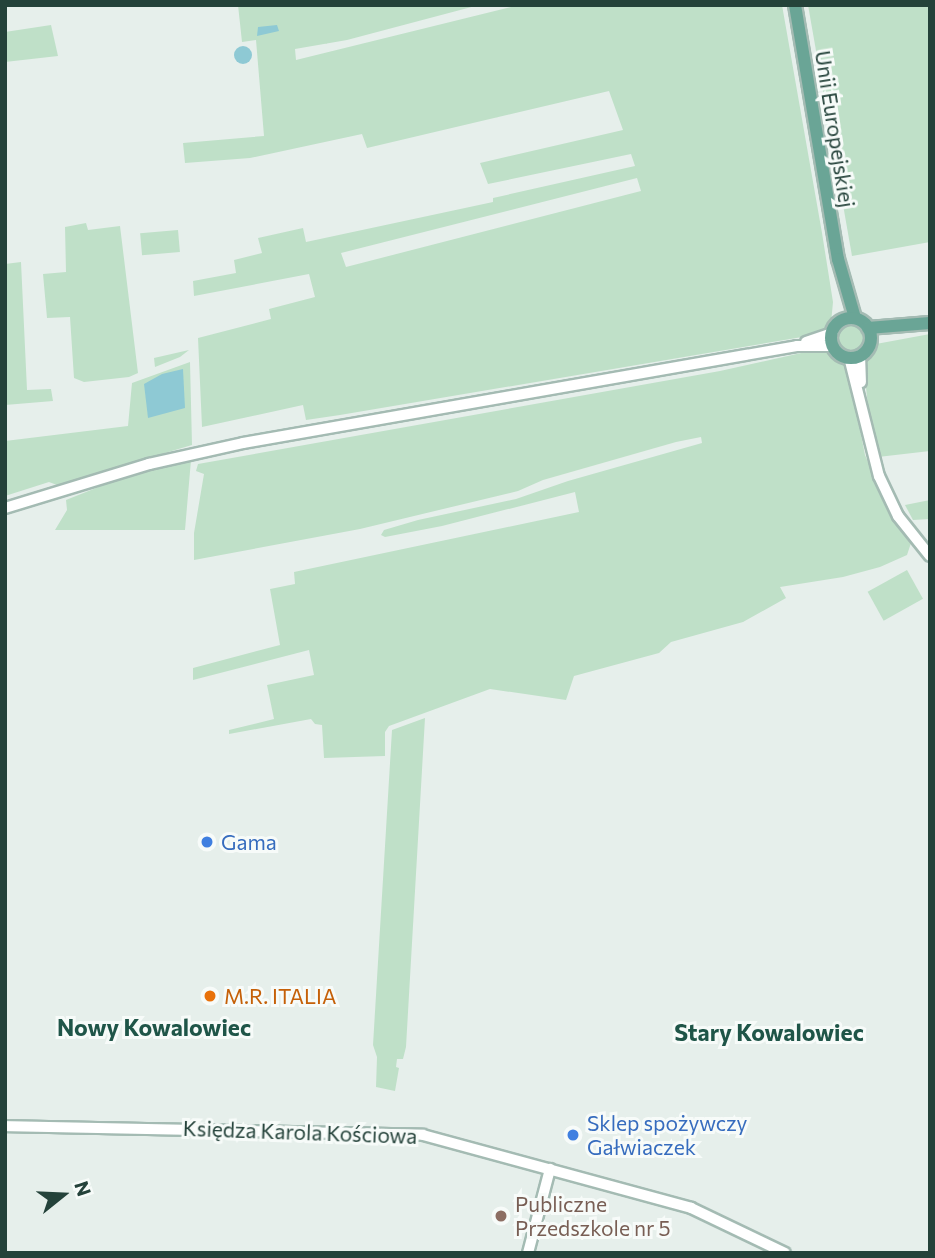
<!DOCTYPE html>
<meta charset="utf-8">
<style>
body{margin:0}
#map{position:relative;width:935px;height:1258px;overflow:hidden;background:#e6efeb;font-family:Commissioner,sans-serif}
div>[style]{position:absolute}
[style*='--x']{left:calc(var(--x)*1px);top:calc(var(--y)*1px);width:calc(var(--w)*1px);rotate:calc(var(--a)*1deg)}
.green>*{inset:0;background:#bfe0c8;transform-origin:0 0}
.round{border-radius:50%}
.water>*{inset:0;background:#8ec9d4}
.roads{filter:drop-shadow(2px 0 #a4bbb3) drop-shadow(-2px 0 #a4bbb3) drop-shadow(0 2px #a4bbb3) drop-shadow(0 -2px #a4bbb3)}
.secondary>*{height:10px;margin:-5px;padding:0 5px;transform-origin:5px;border-radius:5px;background:#fff}
.primary>*{height:12px;margin:-6px;padding:0 6px;transform-origin:6px;border-radius:6px;background:#6aa596}
.primary>.ring{margin:-6px;padding:0;box-sizing:content-box;background:none;border:12px solid #6aa596;border-radius:50%}
.dots>*{width:19px;height:19px;translate:-50% -50%;box-sizing:border-box;border:4px solid #f7fbf9;border-radius:50%}
span{translate:-50% -50%;white-space:nowrap;text-align:center;line-height:1.15;-webkit-text-stroke:6px #f7fbf9;paint-order:stroke}
.street-label{font-size:21px;color:#24423a}
.shop-label{font-size:21px;color:#366cbe}
.left{translate:0 -50%;text-align:left}
.food-label{font-size:21px;color:#c56008}
.education-label{font-size:21px;color:#785e54}
.neighbourhood-label{font-size:23px;color:#1f5548;font-weight:700}
.frame{position:absolute;inset:0;border:7px solid #24423a;pointer-events:none}
.north{position:absolute;left:28px;top:1160px;width:70px;height:70px;-webkit-text-stroke:5px #f7fbf9;paint-order:stroke;rotate:72deg;font-size:19px;font-weight:700;line-height:28px;text-align:center;color:#24423a}
.north::after{content:'';display:block;margin:auto;width:24px;height:32px;background:#24423a;clip-path:polygon(50% 0,100% 100%,50% 72%,0 100%)}
</style>
<div id="map">
<div class="green">
<div style="clip-path:polygon(evenodd,238px 5px,479px 5px,347px 40px,295px 49px,296px 60px,519px 5px,782px 5px,822px 233px,833px 302px,831px 323px,820px 334px,340px 415px,306px 420px,303px 405px,202px 427px,198px 338px,271px 319px,269px 309px,315px 297px,309px 274px,194px 296px,193px 281px,236px 273px,234px 260px,262px 253px,258px 238px,303px 228px,306px 242px,493px 202px,493px 198px,635px 166px,631px 154px,488px 184px,480px 163px,623px 130px,609px 91px,367px 148px,362px 134px,250px 158px,185px 163px,183px 143px,264px 136px,256px 40px,242px 42px,238px 5px,637px 178px,641px 191px,346px 267px,341px 253px,637px 178px)"></div>
<div style="clip-path:polygon(808px 5px,930px 5px,930px 242px,852px 256px)"></div>
<div style="clip-path:polygon(51px 25px,58px 56px,5px 62px,5px 32px)"></div>
<div style="clip-path:polygon(86px 223px,88px 230px,120px 226px,138px 373px,129px 377px,84px 382px,74px 378px,70px 317px,47px 318px,43px 274px,66px 272px,65px 227px)"></div>
<div style="left:178px;top:230px;width:22px;height:38px;rotate:85deg"></div>
<div style="clip-path:polygon(21px 262px,27px 390px,51px 389px,53px 401px,5px 405px,5px 264px)"></div>
<div class="round" style="left:836px;top:322px;width:30px;height:30px"></div>
<div style="clip-path:polygon(930px 334px,930px 451px,878px 457px,869px 416px,863px 359px,876px 344px)"></div>
<div style="clip-path:polygon(819px 349px,830px 349px,847px 362px,865px 455px,887px 506px,911px 543px,907px 555px,880px 567px,843px 577px,780px 587px,786px 598px,743px 622px,671px 642px,659px 653px,574px 676px,566px 700px,490px 689px,389px 726px,385px 732px,385px 756px,324px 758px,322px 725px,315px 724px,311px 719px,229px 734px,229px 730px,274px 719px,267px 685px,314px 675px,309px 650px,193px 680px,193px 668px,280px 645px,270px 589px,295px 584px,294px 572px,579px 512px,575px 492px,442px 526px,385px 537px,381px 535px,384px 530px,418px 520px,516px 499px,568px 481px,702px 443px,701px 437px,676px 442px,543px 480px,518px 491px,360px 529px,194px 560px,194px 533px,204px 474px,196px 471px,198px 464px,720px 371px)"></div>
<div style="clip-path:polygon(189px 350px,180px 357px,155px 367px,154px 358px)"></div>
<div style="clip-path:polygon(190px 362px,192px 445px,57px 485px,49px 482px,5px 496px,5px 441px,128px 426px,132px 383px)"></div>
<div style="clip-path:polygon(191px 460px,185px 530px,55px 530px,67px 510px,66px 500px,126px 476px)"></div>
<div style="clip-path:polygon(930px 500px,930px 519px,913px 520px,905px 505px)"></div>
<div style="left:907px;top:570px;width:33px;height:45px;rotate:61deg"></div>
<div style="clip-path:polygon(425px 718px,406px 1047px,403px 1059px,397px 1059px,396px 1067px,399px 1068px,395px 1091px,376px 1087px,377px 1057px,373px 1045px,392px 730px)"></div>
</div>
<div class="water">
<div style="clip-path:polygon(277px 25px,279px 31px,257px 36px,258px 27px)"></div>
<div class="round" style="left:234px;top:46px;width:18px;height:18px"></div>
<div style="clip-path:polygon(183px 369px,185px 408px,148px 418px,144px 384px,162px 374px)"></div>
</div>
<div class="roads">
<div class="secondary">
<div style="--x:806;--y:342;--w:28;--a:-19"></div>
<div style="--x:860;--y:355;--w:27;--a:88"></div>
<div style="--x:849;--y:357;--w:123;--a:75.9"></div>
<div style="--x:879;--y:476;--w:44;--a:64.6"></div>
<div style="--x:898;--y:516;--w:51;--a:51.3"></div>
<div style="--x:5;--y:508;--w:151;--a:-17"></div>
<div style="--x:149;--y:464;--w:96;--a:-12.6"></div>
<div style="--x:243;--y:443;--w:562;--a:-9.93"></div>
<div style="--x:797;--y:346;--w:36;--a:0"></div>
<div style="--x:5;--y:1126;--w:418;--a:1.2"></div>
<div style="--x:423;--y:1135;--w:278;--a:15.2"></div>
<div style="--x:691;--y:1208;--w:104;--a:25.6"></div>
<div style="--x:528;--y:1253;--w:87;--a:-75.3"></div>
</div>
<div class="primary">
<div style="--x:795;--y:5;--w:258;--a:80.4"></div>
<div style="--x:838;--y:259;--w:61;--a:73.9"></div>
<div class="ring" style="left:831px;top:318px;width:28px;height:28px"></div>
<div style="--x:868;--y:328;--w:62;--a:-4.6"></div>
</div>
</div>
<div class="dots">
<div style="left:207px;top:842px;background:#3f7fe0"></div>
<div style="left:210px;top:996px;background:#e8710a"></div>
<div style="left:573px;top:1135px;background:#3f7fe0"></div>
<div style="left:501px;top:1216px;background:#8d6e63"></div>
</div>
<div class="street-label">
<span style="left:835px;top:129px;rotate:81deg">Unii Europejskiej</span>
<span style="left:300px;top:1132px;rotate:2deg">Księdza Karola Kościowa</span>
</div>
<div class="shop-label">
<span class="left" style="left:221px;top:842px">Gama</span>
<span class="left" style="left:587px;top:1135px">Sklep spożywczy<br>Gałwiaczek</span>
</div>
<div class="food-label">
<span class="left" style="left:224px;top:996px">M.R. ITALIA</span>
</div>
<div class="education-label">
<span class="left" style="left:515px;top:1216px">Publiczne<br>Przedszkole nr 5</span>
</div>
<div class="neighbourhood-label">
<span style="left:154px;top:1027px">Nowy Kowalowiec</span>
<span style="left:769px;top:1032px">Stary Kowalowiec</span>
</div>
<div class="frame"></div>
<div class="north">N</div>
</div>
